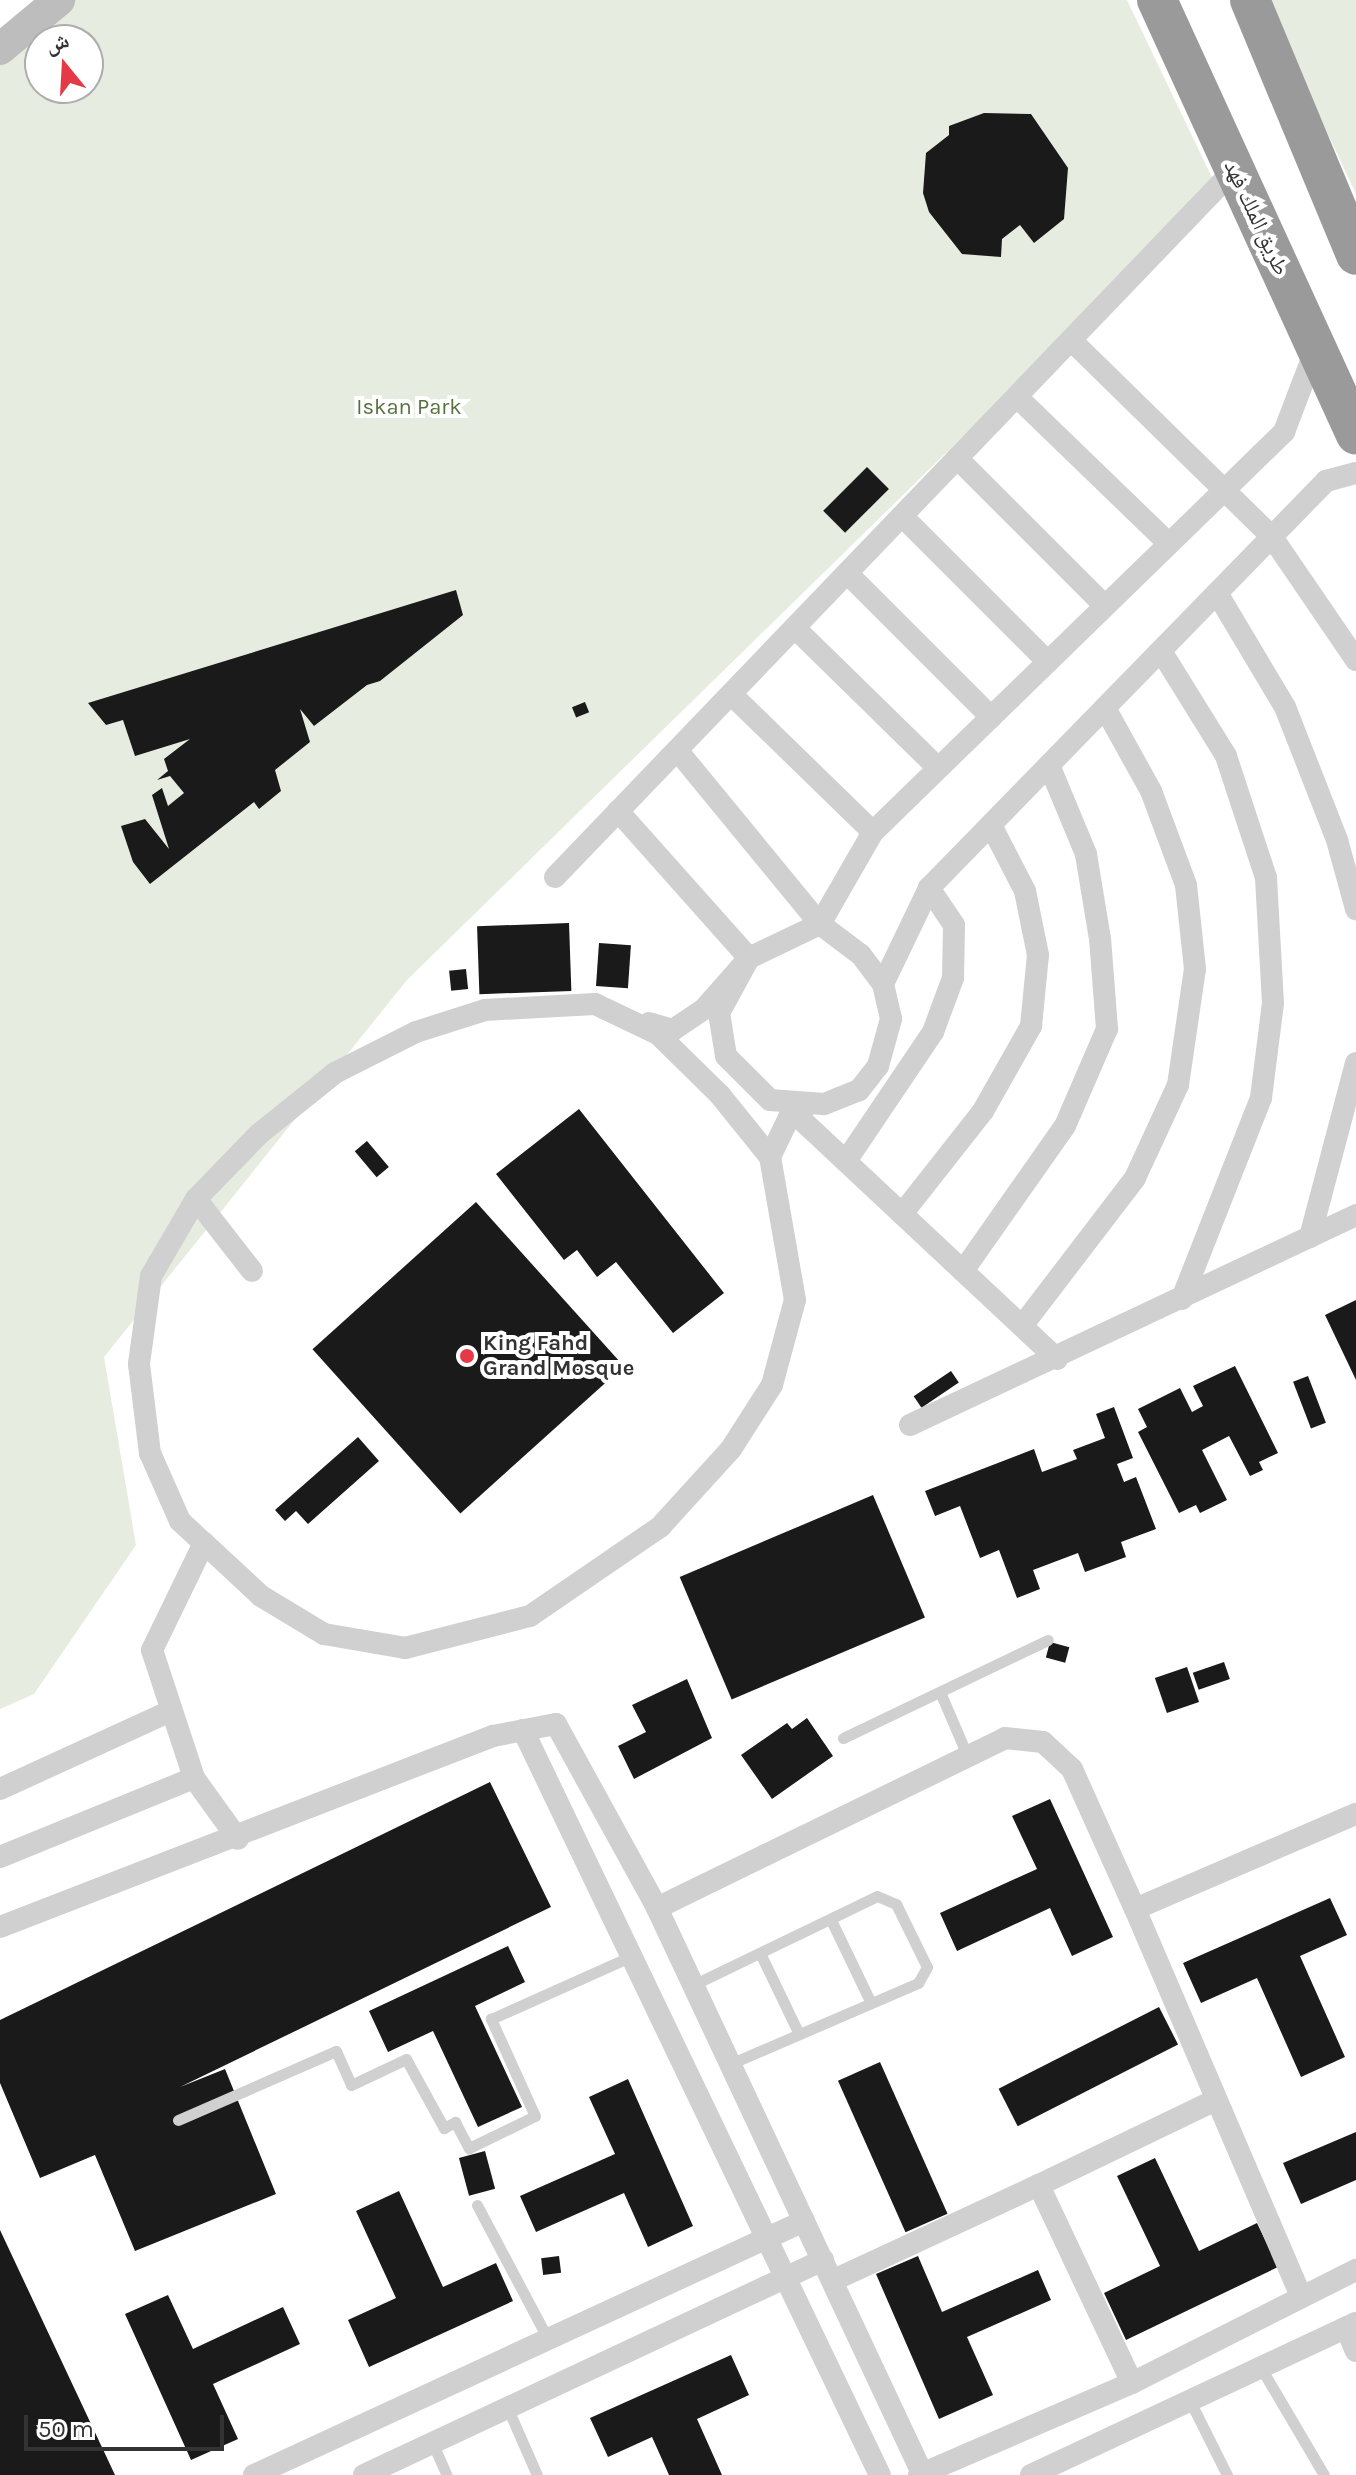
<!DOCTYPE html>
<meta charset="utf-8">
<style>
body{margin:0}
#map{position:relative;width:1356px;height:2475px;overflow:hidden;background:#fff;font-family:Karla,"Noto Naskh Arabic",sans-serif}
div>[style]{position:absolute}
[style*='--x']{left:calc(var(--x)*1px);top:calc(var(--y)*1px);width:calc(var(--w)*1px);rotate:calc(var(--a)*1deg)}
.green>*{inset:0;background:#e6ecdf}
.building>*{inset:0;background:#1a1a1a;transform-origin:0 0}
.lane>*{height:11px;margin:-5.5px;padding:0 5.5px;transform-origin:5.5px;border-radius:5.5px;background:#d0d0d0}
.street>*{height:22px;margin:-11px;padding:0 11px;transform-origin:11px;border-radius:11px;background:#d0d0d0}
.secondary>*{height:32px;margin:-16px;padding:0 16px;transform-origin:16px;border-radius:16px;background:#bdbdbd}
.highway>*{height:40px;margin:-20px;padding:0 20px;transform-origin:20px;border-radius:20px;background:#9a9a9a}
.dots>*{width:22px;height:22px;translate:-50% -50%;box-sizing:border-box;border:4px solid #fff;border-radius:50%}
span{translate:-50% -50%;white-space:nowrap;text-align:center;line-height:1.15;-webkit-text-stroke:8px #fff;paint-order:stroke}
.street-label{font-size:22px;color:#333}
.park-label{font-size:22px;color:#56703f}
.poi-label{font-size:22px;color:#333;font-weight:700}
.left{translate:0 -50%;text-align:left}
.north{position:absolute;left:24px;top:24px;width:80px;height:80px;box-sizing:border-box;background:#fff;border:2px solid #adadad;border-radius:50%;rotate:342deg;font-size:22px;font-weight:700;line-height:32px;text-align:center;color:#333}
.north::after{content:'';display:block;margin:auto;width:28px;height:36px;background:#e63946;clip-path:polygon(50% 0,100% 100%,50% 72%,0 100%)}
.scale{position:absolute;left:24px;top:2415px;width:200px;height:36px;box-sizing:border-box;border:4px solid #333;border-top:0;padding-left:10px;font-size:24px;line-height:28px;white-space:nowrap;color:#333;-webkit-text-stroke:6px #fff;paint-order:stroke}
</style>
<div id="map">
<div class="green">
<div style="clip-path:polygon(evenodd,73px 0,1127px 0,1217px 188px,407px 980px,104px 1357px,136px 1545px,34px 1694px,0 1709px,0 60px,73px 0,40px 40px,88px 40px,88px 88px,40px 88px,40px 40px)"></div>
<div style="clip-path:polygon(1265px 0,1356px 0,1356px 194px)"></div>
</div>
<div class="building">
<div style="clip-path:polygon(984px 113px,1031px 114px,1068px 168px,1064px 219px,1034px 243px,1020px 225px,1002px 239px,1001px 257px,962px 254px,929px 212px,923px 193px,926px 153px,949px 135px,949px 126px)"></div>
<div style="left:867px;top:467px;width:31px;height:62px;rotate:45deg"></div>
<div style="clip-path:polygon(456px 590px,463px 615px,380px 681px,367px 685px,314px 726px,300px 709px,310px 742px,275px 770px,281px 791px,259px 809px,254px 802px,150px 884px,133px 862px,121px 826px,145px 819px,169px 849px,152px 795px,162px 788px,168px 806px,184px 793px,170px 776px,157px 780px,168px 771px,164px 759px,190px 739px,135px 756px,123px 720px,106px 725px,88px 703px)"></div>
<div style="left:585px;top:702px;width:11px;height:14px;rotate:68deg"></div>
<div style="left:569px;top:923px;width:68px;height:92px;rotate:88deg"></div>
<div style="left:599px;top:943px;width:32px;height:43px;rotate:4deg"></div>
<div style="left:466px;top:969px;width:20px;height:17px;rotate:84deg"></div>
<div style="clip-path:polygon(579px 1109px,724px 1293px,673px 1333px,616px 1262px,597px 1277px,577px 1250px,564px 1260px,496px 1174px)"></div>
<div style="left:367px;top:1141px;width:34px;height:16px;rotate:50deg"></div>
<div style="left:476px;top:1202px;width:221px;height:220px;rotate:48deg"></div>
<div style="clip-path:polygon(1356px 1300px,1356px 1380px,1325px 1315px)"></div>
<div style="clip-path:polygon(1235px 1366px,1278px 1453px,1259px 1462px,1263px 1470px,1250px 1476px,1229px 1436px,1202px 1450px,1227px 1500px,1200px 1513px,1196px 1505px,1179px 1513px,1138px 1432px,1147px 1427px,1138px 1409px,1180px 1388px,1192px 1412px,1203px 1406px,1193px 1386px)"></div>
<div style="left:951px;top:1371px;width:14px;height:45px;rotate:56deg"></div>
<div style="left:1308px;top:1376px;width:50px;height:16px;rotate:69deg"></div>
<div style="clip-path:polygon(1114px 1407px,1133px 1458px,1117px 1464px,1124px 1482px,1136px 1477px,1156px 1529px,1121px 1542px,1126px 1557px,1085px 1572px,1078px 1553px,1033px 1570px,1040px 1589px,1017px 1598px,999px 1550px,980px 1558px,960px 1506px,935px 1516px,925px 1491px,1034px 1449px,1042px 1472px,1077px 1459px,1073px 1450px,1105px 1438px,1096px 1414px)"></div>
<div style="clip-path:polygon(358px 1437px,379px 1461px,308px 1524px,296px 1511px,285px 1521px,275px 1510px)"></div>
<div style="left:873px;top:1495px;width:133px;height:210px;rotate:67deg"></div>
<div style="left:1050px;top:1642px;width:20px;height:16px;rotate:15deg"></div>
<div style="left:1224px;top:1662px;width:18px;height:33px;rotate:71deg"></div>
<div style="left:1187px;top:1667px;width:37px;height:34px;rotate:71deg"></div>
<div style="clip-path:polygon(687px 1679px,712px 1738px,634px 1779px,618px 1746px,646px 1732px,632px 1705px)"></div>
<div style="clip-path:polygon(807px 1718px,833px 1756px,772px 1799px,741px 1755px,787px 1723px,792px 1729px)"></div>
<div style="clip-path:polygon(490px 1782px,551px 1907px,180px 2087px,225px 2069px,276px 2194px,135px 2251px,95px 2155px,40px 2178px,0 2083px,0 2020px)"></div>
<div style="clip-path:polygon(1050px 1799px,1113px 1937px,1072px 1956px,1050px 1908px,957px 1951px,940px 1913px,1037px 1869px,1012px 1816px)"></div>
<div style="clip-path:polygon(1330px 1898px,1347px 1935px,1300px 1956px,1345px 2057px,1301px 2077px,1257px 1978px,1201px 2003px,1183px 1963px)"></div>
<div style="clip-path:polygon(508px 1946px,525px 1982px,475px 2006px,522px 2107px,478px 2127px,433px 2031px,388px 2052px,369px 2011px)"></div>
<div style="left:1159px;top:2007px;width:42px;height:180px;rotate:63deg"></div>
<div style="left:880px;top:2062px;width:166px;height:46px;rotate:66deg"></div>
<div style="clip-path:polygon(628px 2079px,693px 2226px,648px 2247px,624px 2193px,536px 2232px,520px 2196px,615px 2154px,589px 2097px)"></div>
<div style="clip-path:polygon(1356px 2132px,1356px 2180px,1301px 2204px,1283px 2163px)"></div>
<div style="left:485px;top:2151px;width:39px;height:27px;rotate:75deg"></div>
<div style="clip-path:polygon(1155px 2158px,1199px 2251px,1257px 2223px,1278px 2267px,1126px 2340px,1104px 2293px,1160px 2266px,1117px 2176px)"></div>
<div style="clip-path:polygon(399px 2191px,443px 2287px,496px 2263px,513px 2301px,369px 2367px,348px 2320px,396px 2298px,356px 2211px)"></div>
<div style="clip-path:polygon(0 2230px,115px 2475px,0 2475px)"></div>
<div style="left:559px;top:2256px;width:17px;height:18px;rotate:83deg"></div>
<div style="clip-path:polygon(918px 2256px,942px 2312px,1038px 2270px,1051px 2300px,967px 2337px,993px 2395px,939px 2419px,876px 2274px)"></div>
<div style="clip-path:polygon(168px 2295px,193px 2349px,283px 2307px,300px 2344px,213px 2384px,238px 2439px,191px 2460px,125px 2314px)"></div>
<div style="clip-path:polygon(731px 2355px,749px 2395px,697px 2419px,722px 2475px,669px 2475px,652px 2437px,608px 2457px,590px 2418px)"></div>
</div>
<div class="lane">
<div style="--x:940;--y:1692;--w:69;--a:66.8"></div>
<div style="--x:843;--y:1738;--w:227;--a:-25.6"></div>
<div style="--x:831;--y:1920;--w:92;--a:64.3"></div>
<div style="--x:760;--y:1953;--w:90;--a:64.3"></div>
<div style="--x:693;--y:1985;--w:204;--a:-25.8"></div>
<div style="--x:877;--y:1896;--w:21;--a:23"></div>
<div style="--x:896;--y:1904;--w:70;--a:63.8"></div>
<div style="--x:927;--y:1967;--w:18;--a:119"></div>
<div style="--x:918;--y:1983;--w:205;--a:156.7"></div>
<div style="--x:178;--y:2120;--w:172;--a:-23.6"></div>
<div style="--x:336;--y:2051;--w:37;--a:66"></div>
<div style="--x:351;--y:2085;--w:61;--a:-25.3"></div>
<div style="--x:406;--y:2059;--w:79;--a:61.2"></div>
<div style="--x:444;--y:2128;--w:13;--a:-29"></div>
<div style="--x:455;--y:2122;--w:30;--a:62"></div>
<div style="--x:469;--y:2148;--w:73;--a:-25.9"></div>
<div style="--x:535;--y:2116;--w:107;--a:-114.4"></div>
<div style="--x:491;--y:2019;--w:154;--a:-24.1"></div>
<div style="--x:477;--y:2205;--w:154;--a:62.1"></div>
<div style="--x:1261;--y:2368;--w:124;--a:59.5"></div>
<div style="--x:1190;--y:2401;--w:83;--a:63.4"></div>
<div style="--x:508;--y:2409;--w:72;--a:66.3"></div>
<div style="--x:432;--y:2442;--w:36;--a:66"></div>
</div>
<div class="street">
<div style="--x:1071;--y:340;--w:281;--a:44.4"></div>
<div style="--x:1272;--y:537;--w:149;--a:55.7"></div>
<div style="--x:1017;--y:397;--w:211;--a:44"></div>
<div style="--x:957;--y:458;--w:209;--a:45"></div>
<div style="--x:902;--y:516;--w:206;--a:45"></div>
<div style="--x:847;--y:573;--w:204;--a:45"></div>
<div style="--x:1217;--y:593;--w:133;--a:59.2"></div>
<div style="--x:1285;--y:707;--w:143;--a:68.6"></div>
<div style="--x:1337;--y:840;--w:72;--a:74.6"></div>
<div style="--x:795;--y:628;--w:200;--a:44.4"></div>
<div style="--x:1161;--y:651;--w:123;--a:58.2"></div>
<div style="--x:1226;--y:756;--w:128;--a:71.8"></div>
<div style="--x:1266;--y:878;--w:125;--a:86.8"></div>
<div style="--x:1273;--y:1003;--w:96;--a:97.2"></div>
<div style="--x:1261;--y:1098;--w:216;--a:111.5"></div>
<div style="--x:731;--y:694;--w:198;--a:44.2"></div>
<div style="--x:677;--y:750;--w:225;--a:50.6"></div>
<div style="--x:820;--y:924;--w:106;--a:-60.1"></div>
<div style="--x:873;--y:832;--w:574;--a:-44.22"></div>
<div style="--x:1284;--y:432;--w:90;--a:-69.1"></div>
<div style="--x:618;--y:811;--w:197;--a:48.3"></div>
<div style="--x:749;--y:958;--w:68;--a:131.4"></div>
<div style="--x:704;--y:1009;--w:37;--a:146"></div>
<div style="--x:673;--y:1030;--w:25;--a:-164"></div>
<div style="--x:555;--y:877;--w:980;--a:-46.16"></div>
<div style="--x:820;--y:924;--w:51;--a:37.1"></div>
<div style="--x:861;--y:955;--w:36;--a:53"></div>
<div style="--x:883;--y:984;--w:36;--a:77"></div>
<div style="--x:891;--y:1019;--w:49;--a:105.5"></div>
<div style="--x:878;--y:1066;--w:31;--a:128"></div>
<div style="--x:859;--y:1090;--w:38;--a:158"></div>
<div style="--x:824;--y:1104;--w:54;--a:-175.8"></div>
<div style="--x:770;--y:1100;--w:62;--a:-135"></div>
<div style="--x:726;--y:1056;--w:44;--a:-99.2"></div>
<div style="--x:719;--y:1013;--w:63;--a:-61.4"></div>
<div style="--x:749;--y:958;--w:79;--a:-25.6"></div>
<div style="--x:883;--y:984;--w:106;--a:-64.4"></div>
<div style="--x:929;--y:888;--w:569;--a:-45.71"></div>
<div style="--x:1326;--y:481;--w:31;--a:-15"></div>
<div style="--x:792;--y:1111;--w:363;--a:43.1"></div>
<div style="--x:770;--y:1157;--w:51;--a:-64.4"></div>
<div style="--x:792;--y:1111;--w:12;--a:-9"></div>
<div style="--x:846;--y:1161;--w:156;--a:-56"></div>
<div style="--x:933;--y:1032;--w:58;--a:-69.7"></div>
<div style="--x:953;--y:978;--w:53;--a:-88.9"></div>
<div style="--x:954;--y:925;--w:45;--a:-124"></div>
<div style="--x:196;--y:1199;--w:91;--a:52.1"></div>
<div style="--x:902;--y:1214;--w:131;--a:-51.8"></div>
<div style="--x:983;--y:1111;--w:98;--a:-60.5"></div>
<div style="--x:1031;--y:1026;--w:71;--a:-84.4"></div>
<div style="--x:1038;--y:955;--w:65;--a:-101.5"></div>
<div style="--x:1025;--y:891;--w:74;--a:-117.3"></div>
<div style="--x:1310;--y:1237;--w:180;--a:-75.2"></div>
<div style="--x:963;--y:1271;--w:177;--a:-54.9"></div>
<div style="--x:1065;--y:1126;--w:106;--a:-66.6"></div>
<div style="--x:1107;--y:1029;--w:90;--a:-94.4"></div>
<div style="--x:1100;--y:939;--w:86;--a:-99.4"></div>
<div style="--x:1086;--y:854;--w:96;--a:-112.6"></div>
<div style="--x:1022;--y:1326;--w:186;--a:-52.6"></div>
<div style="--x:1135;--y:1178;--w:102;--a:-65.2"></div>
<div style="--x:1178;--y:1085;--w:117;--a:-81.7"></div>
<div style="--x:1195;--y:969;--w:84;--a:-96.1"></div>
<div style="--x:1186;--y:885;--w:100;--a:-110.4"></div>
<div style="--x:1151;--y:791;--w:95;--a:-119"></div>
<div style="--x:910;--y:1425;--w:493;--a:-25.2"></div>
<div style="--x:204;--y:1543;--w:78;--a:42.9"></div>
<div style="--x:261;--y:1596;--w:74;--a:31.1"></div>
<div style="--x:324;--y:1634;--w:82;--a:9.8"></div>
<div style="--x:405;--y:1648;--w:129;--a:-14.4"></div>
<div style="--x:530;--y:1616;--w:158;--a:-34.4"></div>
<div style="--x:660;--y:1527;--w:105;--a:-47.7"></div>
<div style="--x:731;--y:1449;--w:76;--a:-57.4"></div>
<div style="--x:772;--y:1385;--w:88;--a:-74.9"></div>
<div style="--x:795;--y:1300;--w:145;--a:-99.9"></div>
<div style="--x:770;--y:1157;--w:80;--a:-128.9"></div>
<div style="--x:720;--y:1095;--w:87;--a:-135.5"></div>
<div style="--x:658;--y:1034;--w:70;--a:-154.5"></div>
<div style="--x:595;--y:1004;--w:110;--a:176.9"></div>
<div style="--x:485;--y:1010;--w:72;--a:162.3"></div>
<div style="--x:416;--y:1032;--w:91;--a:153.2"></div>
<div style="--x:335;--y:1073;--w:97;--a:141.2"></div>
<div style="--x:259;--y:1134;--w:91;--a:134.1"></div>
<div style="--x:196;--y:1199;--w:89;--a:120.3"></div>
<div style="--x:151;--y:1276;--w:89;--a:97.8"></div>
<div style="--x:139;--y:1364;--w:90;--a:83"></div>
<div style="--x:150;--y:1453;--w:74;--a:66.2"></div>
<div style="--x:180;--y:1521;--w:33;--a:43"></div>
<div style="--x:204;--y:1543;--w:119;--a:115.9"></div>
<div style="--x:152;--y:1650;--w:135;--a:71.8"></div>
<div style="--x:194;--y:1778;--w:75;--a:54.2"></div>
<div style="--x:523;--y:1730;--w:826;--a:64.4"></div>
<div style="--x:0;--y:1789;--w:187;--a:-24.6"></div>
<div style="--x:0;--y:1857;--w:209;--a:-22.2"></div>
<div style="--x:657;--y:1908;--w:387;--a:-26"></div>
<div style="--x:1005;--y:1738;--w:38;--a:6"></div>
<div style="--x:1043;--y:1742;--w:40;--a:43"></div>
<div style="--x:1072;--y:1769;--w:154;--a:65.8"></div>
<div style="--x:1135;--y:1909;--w:241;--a:-23.3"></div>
<div style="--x:1135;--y:1909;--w:421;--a:66.8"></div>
<div style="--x:0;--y:1927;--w:529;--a:-21.18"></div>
<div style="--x:493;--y:1736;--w:64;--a:-10.8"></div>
<div style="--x:556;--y:1724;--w:210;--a:61.2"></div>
<div style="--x:657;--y:1908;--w:626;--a:64.87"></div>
<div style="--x:834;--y:2280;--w:226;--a:-24.9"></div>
<div style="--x:1346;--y:2328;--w:25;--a:67"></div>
<div style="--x:1132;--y:2383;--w:219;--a:-115.2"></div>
<div style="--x:1039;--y:2185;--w:196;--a:-25.7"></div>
<div style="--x:254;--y:2475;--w:606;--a:-24.79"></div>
<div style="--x:364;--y:2475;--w:507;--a:-25.1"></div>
<div style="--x:919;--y:2475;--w:232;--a:-23.4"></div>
<div style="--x:1132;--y:2383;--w:251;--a:-26.8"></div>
<div style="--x:1031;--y:2475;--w:359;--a:-25.1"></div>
</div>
<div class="secondary">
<div style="--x:0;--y:49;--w:77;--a:-39.7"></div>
</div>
<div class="highway">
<div style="--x:1157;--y:0;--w:478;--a:65.4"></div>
<div style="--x:1250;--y:0;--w:276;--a:67.4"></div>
</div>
<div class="dots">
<div style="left:467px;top:1356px;background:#e63946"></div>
</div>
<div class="street-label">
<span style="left:1256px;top:218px;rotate:65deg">طريق الملك فهد</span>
</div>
<div class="park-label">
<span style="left:409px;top:408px">Iskan Park</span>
</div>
<div class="poi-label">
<span class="left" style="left:483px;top:1356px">King Fahd<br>Grand Mosque</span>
</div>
<div class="north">ش</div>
<div class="scale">50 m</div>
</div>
